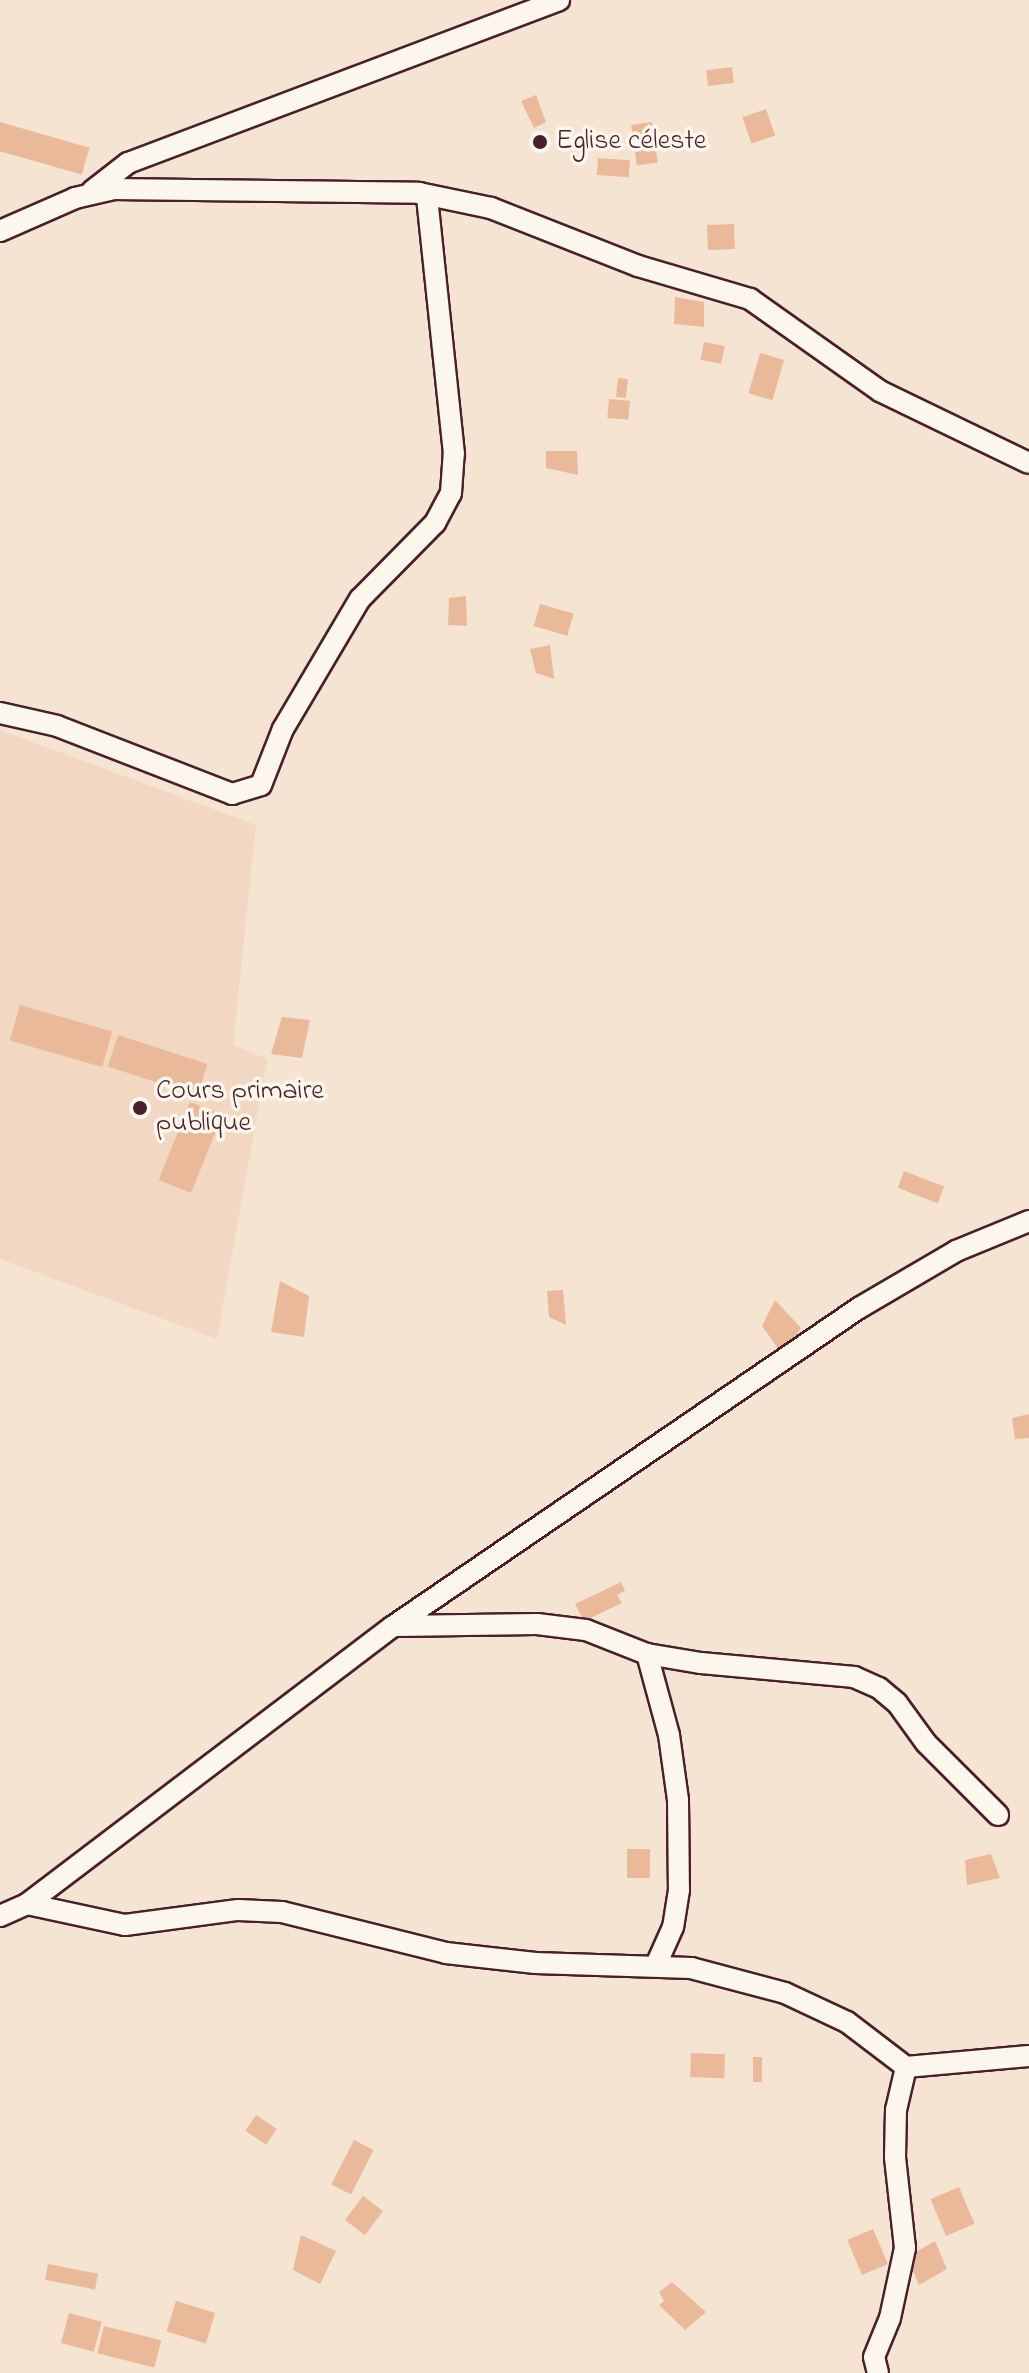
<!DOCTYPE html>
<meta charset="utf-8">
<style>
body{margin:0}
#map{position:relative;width:1029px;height:2373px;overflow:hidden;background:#f6e4d3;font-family:"Indie Flower",sans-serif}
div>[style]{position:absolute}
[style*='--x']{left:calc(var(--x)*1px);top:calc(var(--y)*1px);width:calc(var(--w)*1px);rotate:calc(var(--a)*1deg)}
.built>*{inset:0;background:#f2d7c2}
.building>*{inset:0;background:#e9b999;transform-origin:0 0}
.roads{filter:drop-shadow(2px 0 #4a1f2b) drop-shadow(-2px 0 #4a1f2b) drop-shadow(0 2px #4a1f2b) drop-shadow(0 -2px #4a1f2b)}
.minor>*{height:20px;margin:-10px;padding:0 10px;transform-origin:10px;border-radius:10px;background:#fbf7ec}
.dots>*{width:22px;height:22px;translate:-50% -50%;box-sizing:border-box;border:4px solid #fbf7ec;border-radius:50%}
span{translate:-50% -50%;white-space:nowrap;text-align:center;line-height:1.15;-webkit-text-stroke:7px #fbf7ec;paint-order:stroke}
.poi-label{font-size:28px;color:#4a1f2b}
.left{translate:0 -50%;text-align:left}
</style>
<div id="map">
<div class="built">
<div style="clip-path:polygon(0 730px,256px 825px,233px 1045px,267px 1059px,217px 1339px,0 1259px)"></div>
</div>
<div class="building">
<div style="left:732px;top:67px;width:16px;height:26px;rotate:83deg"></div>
<div style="clip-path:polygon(536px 95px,546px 122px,534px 128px,521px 101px)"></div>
<div style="left:766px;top:109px;width:28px;height:25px;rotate:71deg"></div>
<div style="left:0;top:122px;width:93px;height:28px;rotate:16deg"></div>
<div style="left:652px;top:122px;width:41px;height:21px;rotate:82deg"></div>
<div style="left:598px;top:158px;width:32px;height:17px;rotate:4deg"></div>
<div style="left:734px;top:224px;width:25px;height:27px;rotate:88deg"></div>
<div style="clip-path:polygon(675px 297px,704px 302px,704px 327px,674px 324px)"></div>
<div style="left:704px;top:342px;width:21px;height:18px;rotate:11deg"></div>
<div style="left:760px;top:353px;width:25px;height:42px;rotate:16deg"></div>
<div style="left:618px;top:378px;width:10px;height:19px;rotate:6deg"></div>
<div style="left:609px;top:399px;width:21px;height:19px;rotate:5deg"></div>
<div style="clip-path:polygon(546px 451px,577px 451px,578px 475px,546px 468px)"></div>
<div style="clip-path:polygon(466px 596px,467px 626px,448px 625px,449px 598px)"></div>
<div style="left:540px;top:604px;width:35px;height:23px;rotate:16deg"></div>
<div style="clip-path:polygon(550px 645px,554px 679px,536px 673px,530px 649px)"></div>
<div style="left:20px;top:1005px;width:96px;height:37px;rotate:16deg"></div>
<div style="clip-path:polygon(282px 1017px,310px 1020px,302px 1058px,271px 1054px)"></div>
<div style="left:118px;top:1035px;width:94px;height:33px;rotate:18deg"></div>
<div style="left:190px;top:1102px;width:35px;height:84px;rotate:22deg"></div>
<div style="left:904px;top:1171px;width:43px;height:18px;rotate:21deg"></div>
<div style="clip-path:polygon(280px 1281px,309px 1296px,304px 1337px,271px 1332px)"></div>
<div style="clip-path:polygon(563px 1290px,566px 1325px,549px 1317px,547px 1291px)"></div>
<div style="clip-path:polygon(775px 1300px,801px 1328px,782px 1354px,762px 1326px)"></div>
<div style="clip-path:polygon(1029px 1414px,1029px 1438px,1015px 1439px,1012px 1418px)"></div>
<div style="clip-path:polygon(621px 1582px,625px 1591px,617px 1595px,622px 1603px,584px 1621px,575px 1604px)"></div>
<div style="left:627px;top:1849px;width:23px;height:29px"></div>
<div style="clip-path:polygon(991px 1854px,1000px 1878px,967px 1885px,965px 1860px)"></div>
<div style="left:691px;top:2053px;width:34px;height:24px;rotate:2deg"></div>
<div style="left:753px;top:2057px;width:9px;height:25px"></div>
<div style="left:256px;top:2115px;width:25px;height:19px;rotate:34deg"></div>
<div style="left:354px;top:2140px;width:22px;height:50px;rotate:27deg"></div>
<div style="left:959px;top:2187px;width:40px;height:31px;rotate:67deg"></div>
<div style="left:363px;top:2196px;width:25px;height:30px;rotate:37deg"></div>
<div style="left:873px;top:2229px;width:38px;height:28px;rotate:67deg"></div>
<div style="clip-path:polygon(301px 2235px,336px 2251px,320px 2284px,293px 2270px)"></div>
<div style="clip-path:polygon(935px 2241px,947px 2269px,919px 2285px,907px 2257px)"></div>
<div style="left:48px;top:2264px;width:51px;height:16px;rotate:11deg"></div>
<div style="clip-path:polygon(672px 2282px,706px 2312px,685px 2330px,659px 2305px,664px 2301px,659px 2292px)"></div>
<div style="left:176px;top:2301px;width:41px;height:32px;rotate:17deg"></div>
<div style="left:69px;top:2313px;width:34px;height:31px;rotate:15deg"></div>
<div style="left:104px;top:2326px;width:59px;height:28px;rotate:14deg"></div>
</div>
<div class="roads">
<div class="minor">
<div style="--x:92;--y:191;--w:46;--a:-37.9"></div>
<div style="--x:128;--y:163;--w:461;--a:-20.7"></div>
<div style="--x:0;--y:231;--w:82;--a:-23.7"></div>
<div style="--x:75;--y:198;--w:39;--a:-13"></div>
<div style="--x:113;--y:189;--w:306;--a:0.7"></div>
<div style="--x:419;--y:193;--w:74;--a:11.8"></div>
<div style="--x:491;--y:208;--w:158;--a:21.5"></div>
<div style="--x:638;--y:266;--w:117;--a:16.4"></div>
<div style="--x:750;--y:299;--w:159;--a:35.3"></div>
<div style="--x:880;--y:391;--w:165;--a:25.8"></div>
<div style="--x:0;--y:713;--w:58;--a:12.8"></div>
<div style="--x:57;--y:726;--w:188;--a:21.2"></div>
<div style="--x:232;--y:794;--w:30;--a:-17"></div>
<div style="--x:261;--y:785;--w:60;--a:-68.6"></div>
<div style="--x:283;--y:729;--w:151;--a:-59.4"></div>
<div style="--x:360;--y:599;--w:107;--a:-45.4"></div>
<div style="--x:435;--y:523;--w:34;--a:-62"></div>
<div style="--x:451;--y:493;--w:39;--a:-86"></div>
<div style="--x:454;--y:454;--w:260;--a:-96"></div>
<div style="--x:396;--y:1626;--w:141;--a:-0.8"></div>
<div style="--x:537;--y:1624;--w:49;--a:7"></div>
<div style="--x:586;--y:1630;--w:66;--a:21.5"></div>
<div style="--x:647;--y:1654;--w:55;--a:9.5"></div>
<div style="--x:701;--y:1663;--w:154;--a:5.2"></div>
<div style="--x:854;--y:1677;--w:27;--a:24"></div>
<div style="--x:879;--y:1688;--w:23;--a:40"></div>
<div style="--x:897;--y:1703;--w:49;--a:54.1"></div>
<div style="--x:926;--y:1743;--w:102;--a:45"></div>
<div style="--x:647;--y:1654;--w:84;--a:74.8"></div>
<div style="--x:669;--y:1735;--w:66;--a:82.1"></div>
<div style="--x:678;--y:1800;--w:90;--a:89.4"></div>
<div style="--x:679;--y:1890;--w:37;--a:99"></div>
<div style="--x:673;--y:1927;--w:42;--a:114.1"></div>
<div style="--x:27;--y:1904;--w:458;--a:-37.2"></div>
<div style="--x:392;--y:1627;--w:566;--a:-34.34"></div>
<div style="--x:859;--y:1308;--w:113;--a:-30.4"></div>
<div style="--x:956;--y:1251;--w:79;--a:-22.3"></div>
<div style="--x:0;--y:1916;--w:30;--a:-24"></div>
<div style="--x:27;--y:1904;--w:100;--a:12.1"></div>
<div style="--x:125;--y:1925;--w:114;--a:-7.6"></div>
<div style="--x:238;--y:1910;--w:44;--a:2.6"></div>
<div style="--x:282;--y:1912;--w:169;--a:14"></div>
<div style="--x:446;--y:1953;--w:90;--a:6.4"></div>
<div style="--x:535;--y:1963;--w:156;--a:1.8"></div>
<div style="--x:691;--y:1968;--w:97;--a:14.9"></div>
<div style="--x:785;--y:1993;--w:68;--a:25.1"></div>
<div style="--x:847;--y:2022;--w:74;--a:37.3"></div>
<div style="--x:906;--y:2067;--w:123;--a:-5.1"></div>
<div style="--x:878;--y:2373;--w:16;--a:-104"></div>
<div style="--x:874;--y:2357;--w:42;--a:-67.7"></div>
<div style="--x:890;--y:2318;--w:72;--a:-77.9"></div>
<div style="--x:905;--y:2248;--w:92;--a:-96.3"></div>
<div style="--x:895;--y:2157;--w:47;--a:-88.8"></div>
<div style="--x:896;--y:2110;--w:44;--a:-76.9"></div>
</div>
</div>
<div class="dots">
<div style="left:540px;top:142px;background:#4a1f2b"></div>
<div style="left:140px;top:1108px;background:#4a1f2b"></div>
</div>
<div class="poi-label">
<span class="left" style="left:556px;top:142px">Eglise céleste</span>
<span class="left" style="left:156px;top:1108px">Cours primaire<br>publique</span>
</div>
</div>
